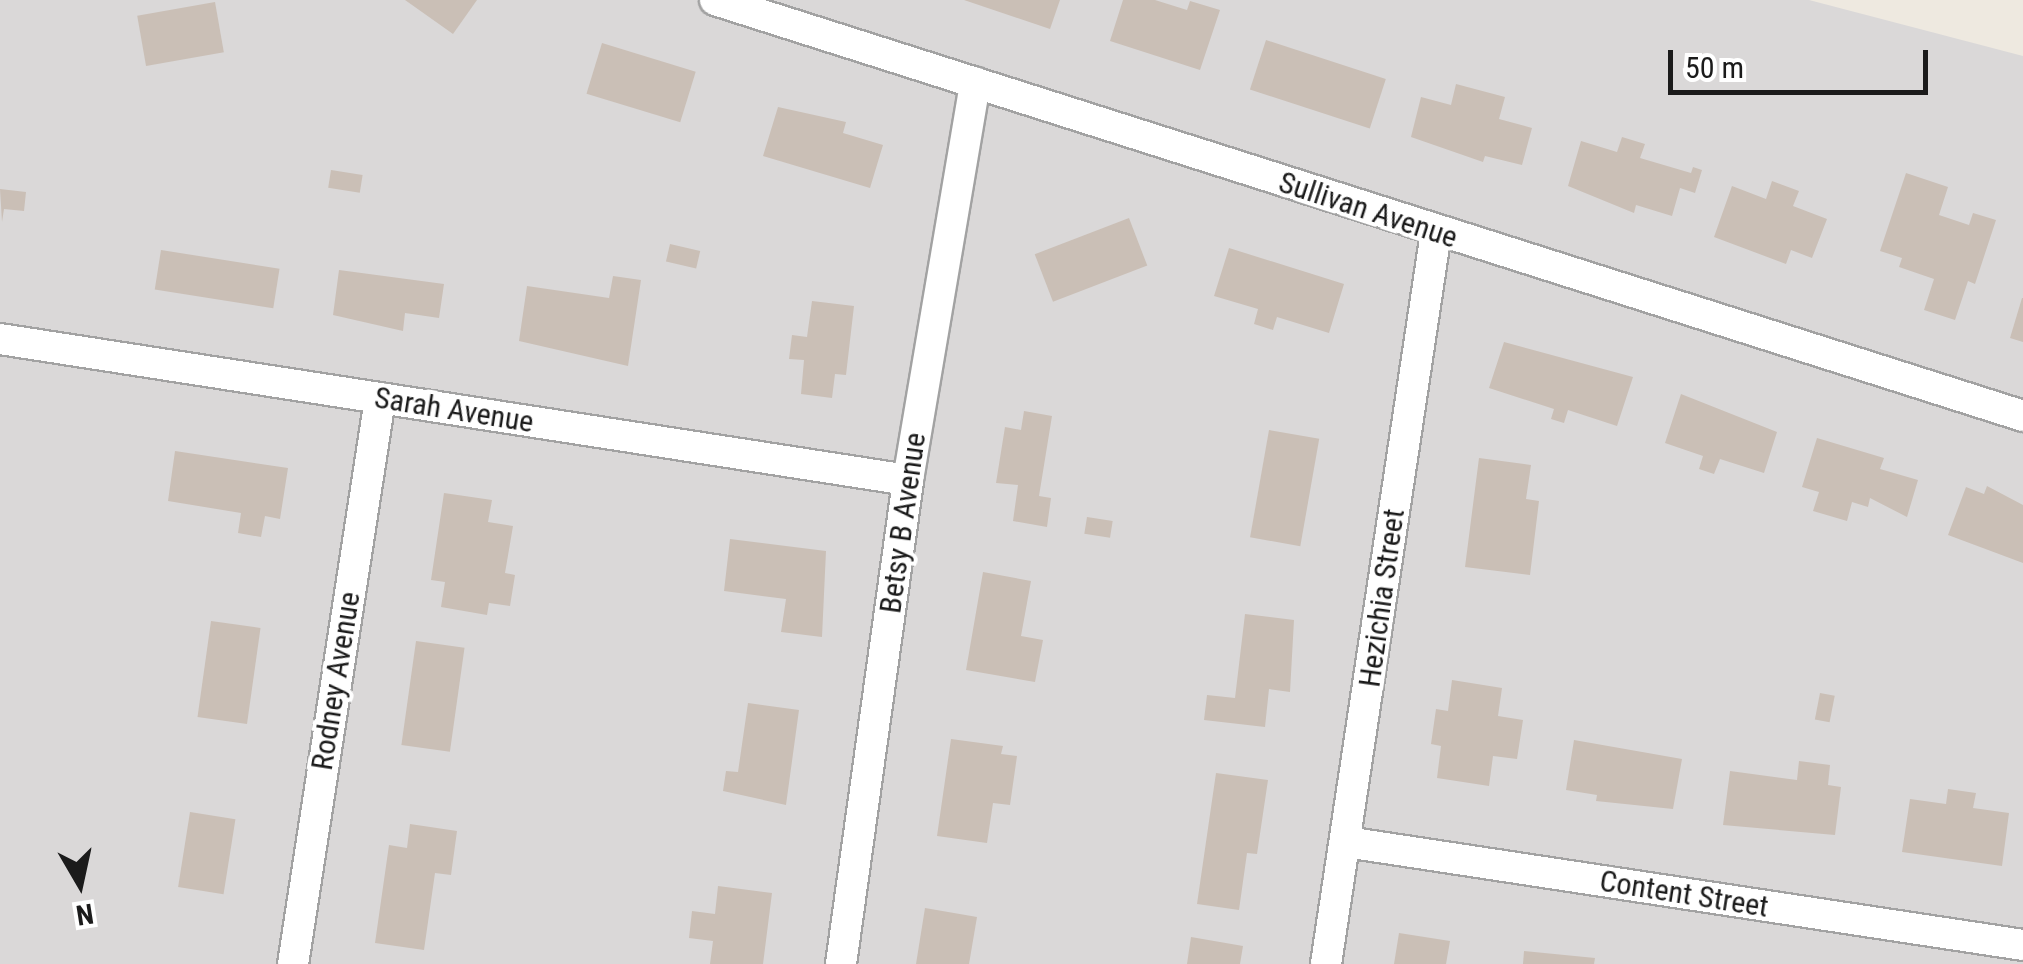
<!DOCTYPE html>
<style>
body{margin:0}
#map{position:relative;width:2023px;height:964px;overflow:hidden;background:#eee9e0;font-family:"Roboto Condensed",sans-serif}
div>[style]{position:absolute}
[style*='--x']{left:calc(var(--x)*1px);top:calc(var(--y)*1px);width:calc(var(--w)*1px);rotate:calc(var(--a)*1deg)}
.residential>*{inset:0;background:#dad8d8}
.building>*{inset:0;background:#cabfb6;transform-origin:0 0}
.roads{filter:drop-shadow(2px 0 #a2a2a2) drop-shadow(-2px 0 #a2a2a2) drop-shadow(0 2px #a2a2a2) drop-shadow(0 -2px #a2a2a2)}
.street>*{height:30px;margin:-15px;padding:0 15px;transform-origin:15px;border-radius:15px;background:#fff}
span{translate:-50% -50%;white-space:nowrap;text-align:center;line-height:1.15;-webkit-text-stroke:8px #fff;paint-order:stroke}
.street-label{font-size:30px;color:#1b1b1b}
.north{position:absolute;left:30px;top:834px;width:100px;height:100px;-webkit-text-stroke:8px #fff;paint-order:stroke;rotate:171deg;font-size:28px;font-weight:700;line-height:40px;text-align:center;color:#1b1b1b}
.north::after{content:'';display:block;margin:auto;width:35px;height:45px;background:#1b1b1b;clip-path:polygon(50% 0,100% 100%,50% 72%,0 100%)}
.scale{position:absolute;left:1668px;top:50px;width:260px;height:45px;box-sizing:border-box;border:5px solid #1b1b1b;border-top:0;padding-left:12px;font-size:30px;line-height:35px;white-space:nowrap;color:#1b1b1b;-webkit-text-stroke:8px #fff;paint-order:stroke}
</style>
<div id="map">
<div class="residential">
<div style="clip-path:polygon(0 0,1809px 0,2023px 56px,2023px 964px,0 964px)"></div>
</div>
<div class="building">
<div style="clip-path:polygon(405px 0,477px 0,453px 34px)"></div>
<div style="clip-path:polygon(964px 0,1060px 0,1050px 29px)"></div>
<div style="clip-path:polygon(1123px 0,1155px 0,1187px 10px,1190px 1px,1220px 10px,1200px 70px,1110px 41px)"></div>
<div style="left:215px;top:2px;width:51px;height:79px;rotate:80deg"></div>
<div style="left:1266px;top:40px;width:126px;height:52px;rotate:18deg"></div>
<div style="left:602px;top:43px;width:98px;height:53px;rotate:17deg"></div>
<div style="clip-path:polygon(1456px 84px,1505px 97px,1499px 119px,1532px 128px,1522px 165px,1485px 156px,1483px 162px,1411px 137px,1421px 97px,1451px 105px)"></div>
<div style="clip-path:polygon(778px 107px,846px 122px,843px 133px,883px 145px,870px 188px,763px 156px)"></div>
<div style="clip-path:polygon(1622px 137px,1645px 144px,1640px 158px,1691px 173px,1693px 167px,1702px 170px,1695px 193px,1680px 188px,1672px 216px,1636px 205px,1634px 213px,1568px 186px,1581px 141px,1617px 152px)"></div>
<div style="left:331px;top:170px;width:32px;height:18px;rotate:9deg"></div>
<div style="clip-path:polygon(1906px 173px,1948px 187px,1939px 215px,1969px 225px,1973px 213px,1996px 220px,1975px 284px,1968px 281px,1955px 320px,1924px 310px,1934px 279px,1899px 267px,1902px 258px,1880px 251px)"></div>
<div style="clip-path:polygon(1772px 181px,1799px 191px,1793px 206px,1827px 219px,1812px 258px,1791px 250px,1786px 264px,1714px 237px,1732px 186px,1766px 199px)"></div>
<div style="clip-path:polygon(0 189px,26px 192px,24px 211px,4px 209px,2px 222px)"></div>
<div style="left:1129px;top:218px;width:51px;height:101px;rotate:69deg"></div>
<div style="left:670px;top:244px;width:31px;height:18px;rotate:13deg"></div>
<div style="clip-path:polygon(1229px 248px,1344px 284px,1329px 333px,1277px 317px,1273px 330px,1254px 324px,1258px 309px,1214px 296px)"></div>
<div style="left:161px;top:250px;width:120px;height:40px;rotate:9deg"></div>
<div style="clip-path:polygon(339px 270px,444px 284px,439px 318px,405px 313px,403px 331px,333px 315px)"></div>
<div style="clip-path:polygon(613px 276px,641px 280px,628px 366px,519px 341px,527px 286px,609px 298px)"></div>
<div style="clip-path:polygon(2022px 298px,2023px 298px,2023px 342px,2010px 338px)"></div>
<div style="clip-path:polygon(812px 301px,854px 306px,846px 375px,835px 374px,832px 398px,801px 394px,804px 360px,789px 359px,792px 335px,807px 337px)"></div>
<div style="clip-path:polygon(1504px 342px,1633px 377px,1617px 426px,1568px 410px,1564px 423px,1551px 419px,1554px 409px,1489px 388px)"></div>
<div style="clip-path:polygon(1681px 394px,1777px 432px,1764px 473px,1720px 459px,1714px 474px,1699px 469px,1703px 456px,1665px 443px)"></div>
<div style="clip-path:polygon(1024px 411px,1052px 416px,1039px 496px,1051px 498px,1047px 527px,1013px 521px,1018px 485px,996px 483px,1005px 427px,1021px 430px)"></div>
<div style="left:1269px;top:430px;width:51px;height:109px;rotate:10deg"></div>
<div style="clip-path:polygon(1817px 438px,1884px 458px,1880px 469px,1918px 480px,1907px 517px,1870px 498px,1868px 507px,1852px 502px,1847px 521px,1813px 511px,1819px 492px,1802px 487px)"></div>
<div style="clip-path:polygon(175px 451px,288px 468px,280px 519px,265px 516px,261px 537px,238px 533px,241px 513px,168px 501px)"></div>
<div style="clip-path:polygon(1479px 458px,1531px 465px,1526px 499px,1539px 501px,1530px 575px,1465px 567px)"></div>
<div style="clip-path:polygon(1987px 486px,2023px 505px,2023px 563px,1948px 535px,1966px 487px,1984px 494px)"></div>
<div style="clip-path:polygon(444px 493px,492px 500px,488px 522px,513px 526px,505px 573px,515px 575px,510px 606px,489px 603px,487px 615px,441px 607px,445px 582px,431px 580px)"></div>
<div style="left:1087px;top:517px;width:26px;height:17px;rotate:9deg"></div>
<div style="clip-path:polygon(730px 539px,826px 551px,822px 637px,781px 632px,786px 599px,724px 591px)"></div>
<div style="clip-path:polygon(983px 572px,1031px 581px,1021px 636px,1043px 640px,1035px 682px,966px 670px)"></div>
<div style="clip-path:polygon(1245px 614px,1294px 620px,1290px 692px,1269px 689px,1265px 727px,1204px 720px,1207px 695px,1235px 698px)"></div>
<div style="left:211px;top:621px;width:50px;height:97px;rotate:8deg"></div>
<div style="left:416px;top:641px;width:49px;height:105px;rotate:8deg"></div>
<div style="clip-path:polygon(1452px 680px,1502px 688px,1498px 716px,1523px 720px,1517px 759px,1493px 756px,1489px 786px,1437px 778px,1441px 746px,1431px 744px,1436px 709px,1448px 711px)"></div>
<div style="left:1820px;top:693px;width:15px;height:27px;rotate:11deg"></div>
<div style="clip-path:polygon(748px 703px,799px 710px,786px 805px,723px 791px,726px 771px,738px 772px)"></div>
<div style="clip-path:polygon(951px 739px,1003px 746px,1001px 754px,1017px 756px,1010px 805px,993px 803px,987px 843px,937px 836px)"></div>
<div style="clip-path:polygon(1574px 740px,1682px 759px,1673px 809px,1596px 801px,1597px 795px,1566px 790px)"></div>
<div style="clip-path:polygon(1799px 761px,1830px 765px,1828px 785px,1841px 787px,1835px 835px,1723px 825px,1730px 771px,1797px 780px)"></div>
<div style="clip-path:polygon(1216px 773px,1268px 780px,1257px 854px,1247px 853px,1239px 910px,1197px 904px)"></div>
<div style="clip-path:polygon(1948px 789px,1976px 793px,1973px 808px,2009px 813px,2002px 866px,1902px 852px,1910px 799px,1946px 804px)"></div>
<div style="left:190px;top:812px;width:46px;height:76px;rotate:9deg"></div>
<div style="clip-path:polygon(410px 824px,457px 831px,451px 875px,435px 873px,424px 950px,375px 943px,389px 845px,407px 848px)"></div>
<div style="clip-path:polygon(718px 886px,772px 893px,763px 964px,710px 964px,713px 941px,689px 938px,692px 911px,715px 914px)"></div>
<div style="clip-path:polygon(925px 908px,977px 917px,969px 964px,916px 964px)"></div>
<div style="clip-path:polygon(1399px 933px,1450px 941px,1446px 964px,1394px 964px)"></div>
<div style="clip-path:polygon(1191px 937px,1243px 946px,1240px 964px,1187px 964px)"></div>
<div style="clip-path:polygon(1524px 951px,1595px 958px,1594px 964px,1523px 964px)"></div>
</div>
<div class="roads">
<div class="street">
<div style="--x:715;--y:0;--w:1373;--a:17.64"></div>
<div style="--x:0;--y:339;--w:919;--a:8.83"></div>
<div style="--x:1346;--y:842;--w:685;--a:8.65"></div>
<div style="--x:293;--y:964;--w:572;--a:-81.25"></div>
<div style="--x:841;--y:964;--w:489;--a:-82.1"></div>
<div style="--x:908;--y:480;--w:403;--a:-80.4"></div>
<div style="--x:1326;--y:964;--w:740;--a:-81.45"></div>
</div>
</div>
<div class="street-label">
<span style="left:1368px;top:210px;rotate:18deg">Sullivan Avenue</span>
<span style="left:454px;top:410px;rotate:9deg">Sarah Avenue</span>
<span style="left:903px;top:523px;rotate:-82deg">Betsy B Avenue</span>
<span style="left:1382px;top:598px;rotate:-82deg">Hezichia Street</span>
<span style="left:336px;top:681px;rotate:-81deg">Rodney Avenue</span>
<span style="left:1684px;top:894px;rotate:9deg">Content Street</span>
</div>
<div class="north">N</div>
<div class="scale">50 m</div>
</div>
